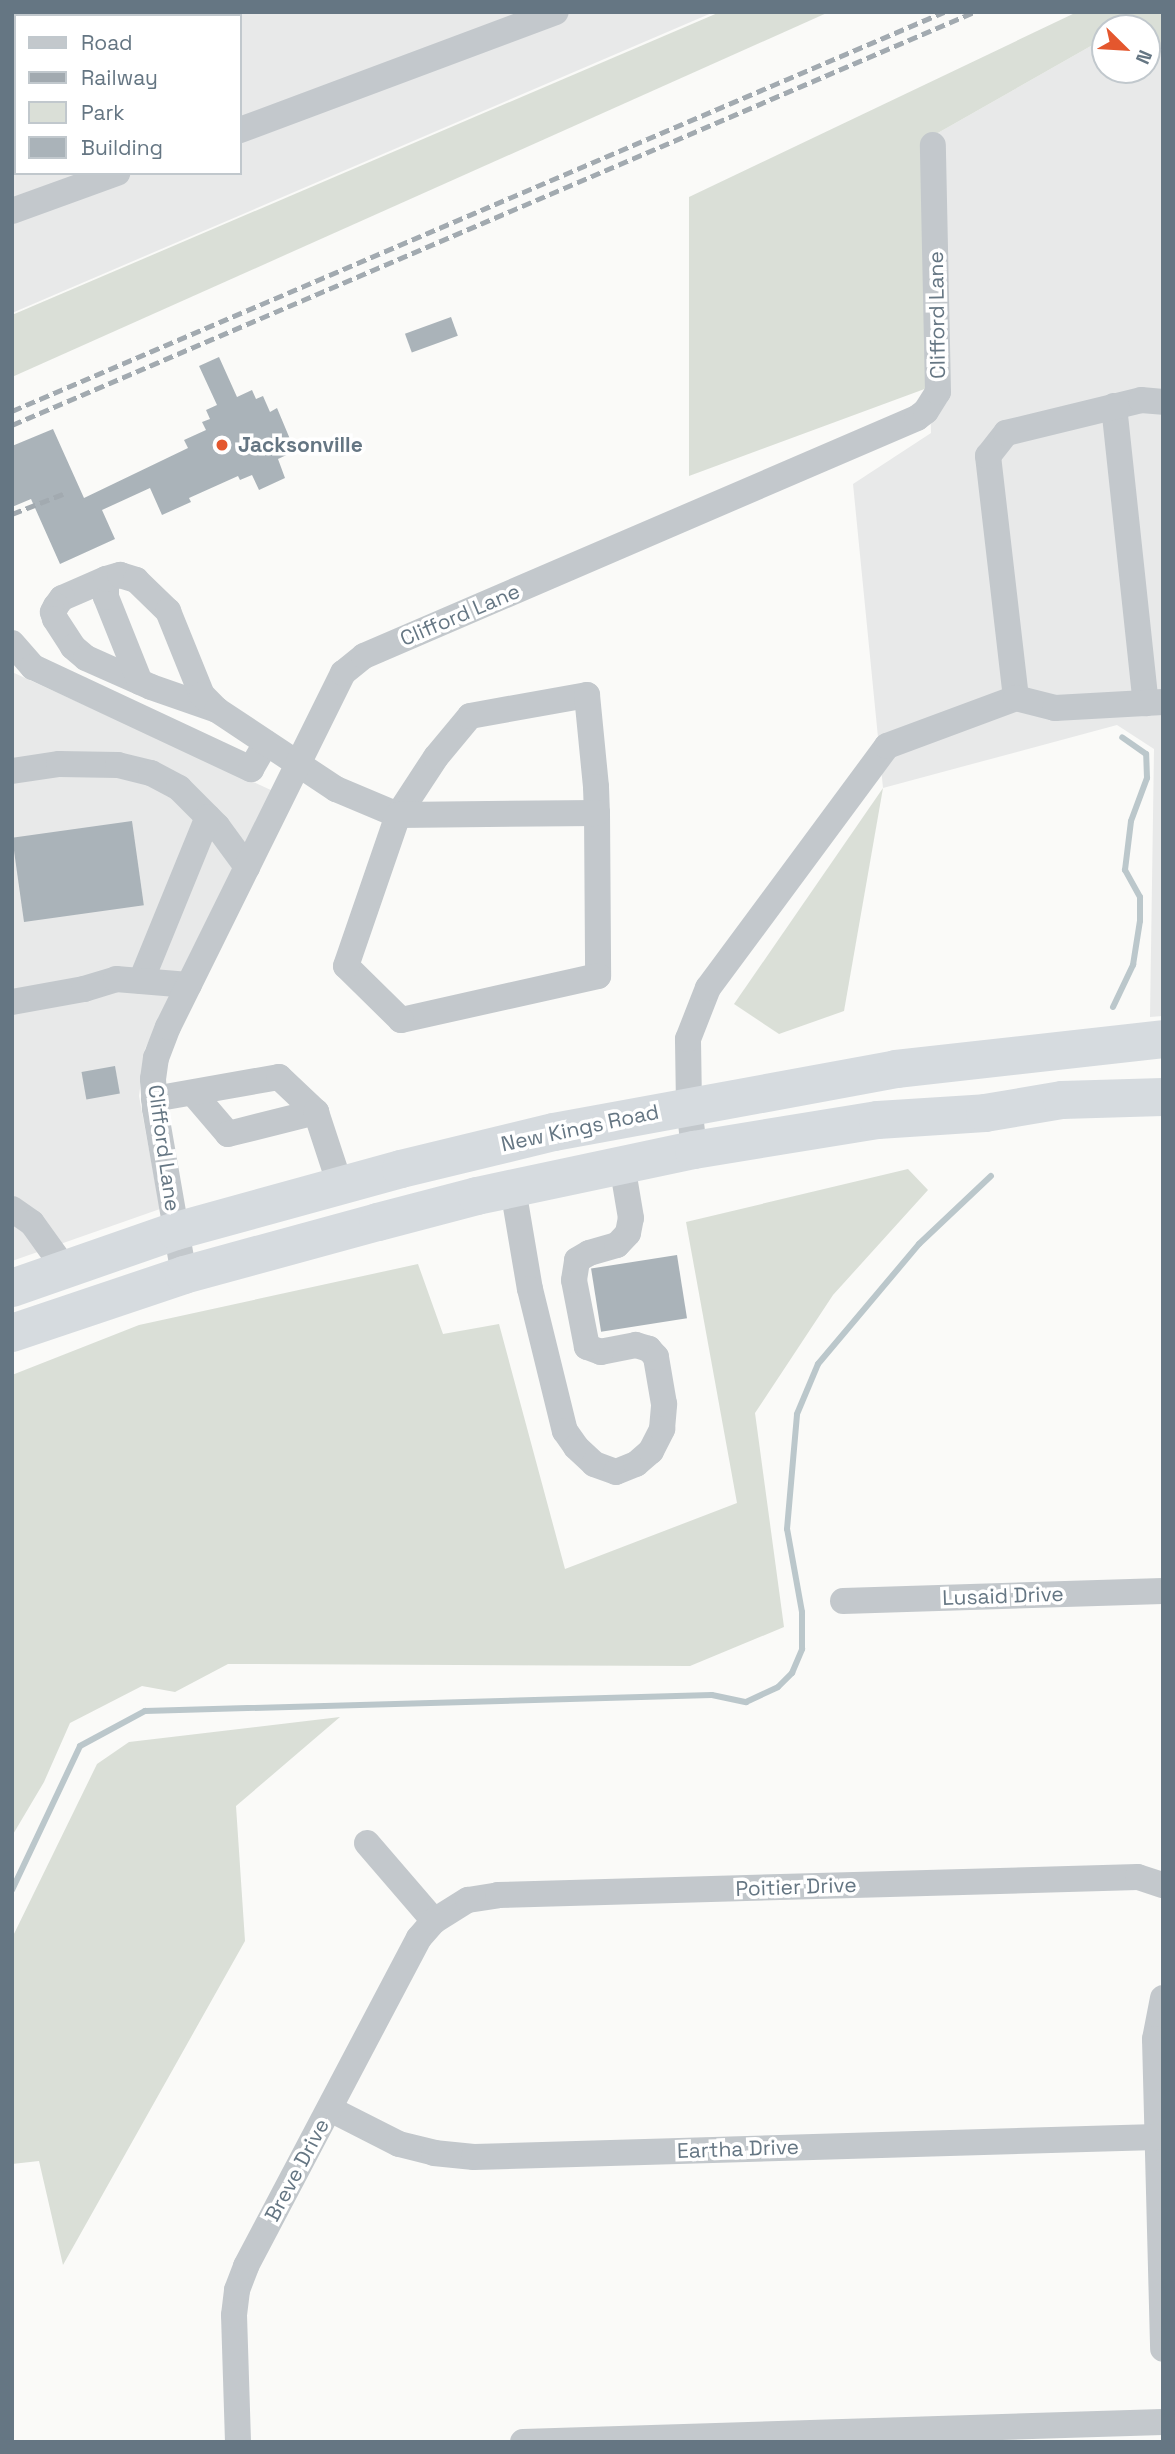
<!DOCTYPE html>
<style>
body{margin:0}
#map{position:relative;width:1175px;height:2454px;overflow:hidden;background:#fafaf8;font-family:"Space Grotesk",sans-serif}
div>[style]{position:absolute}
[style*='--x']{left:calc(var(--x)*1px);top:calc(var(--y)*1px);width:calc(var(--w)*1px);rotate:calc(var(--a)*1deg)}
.built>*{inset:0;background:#e8e9e9}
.green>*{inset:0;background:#dadfd7}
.stream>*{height:6px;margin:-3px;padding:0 3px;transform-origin:3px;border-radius:3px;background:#bbc7cb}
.building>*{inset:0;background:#aab3b9;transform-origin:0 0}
.minor>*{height:26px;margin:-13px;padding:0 13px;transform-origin:13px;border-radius:13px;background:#c3c8cc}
.highway>*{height:38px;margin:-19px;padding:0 19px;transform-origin:19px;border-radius:19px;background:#d6dbdf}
.rail>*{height:5px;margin-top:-2.5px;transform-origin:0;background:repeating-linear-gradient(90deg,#a2aab0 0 10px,transparent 0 15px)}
.dots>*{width:19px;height:19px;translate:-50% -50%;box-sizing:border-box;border:4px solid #fff;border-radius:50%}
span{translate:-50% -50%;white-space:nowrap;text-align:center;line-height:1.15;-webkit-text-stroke:7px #fff;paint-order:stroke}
.street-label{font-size:21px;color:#657683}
.poi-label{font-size:21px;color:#657683;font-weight:700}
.left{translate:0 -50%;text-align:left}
.frame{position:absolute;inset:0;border:14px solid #657683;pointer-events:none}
.legend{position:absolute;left:14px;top:14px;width:228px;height:161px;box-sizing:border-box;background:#fff;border:2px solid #c1c8cd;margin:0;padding:9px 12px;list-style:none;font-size:21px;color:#657683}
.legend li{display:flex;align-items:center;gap:14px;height:35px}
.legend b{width:35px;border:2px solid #c1c8cd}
.north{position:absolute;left:1091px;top:14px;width:70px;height:70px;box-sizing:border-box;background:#fff;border:2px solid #c1c8cd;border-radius:50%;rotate:114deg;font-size:19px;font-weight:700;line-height:28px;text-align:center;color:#657683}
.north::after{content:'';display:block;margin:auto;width:24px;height:32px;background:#e4572e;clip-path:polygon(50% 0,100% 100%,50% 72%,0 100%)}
</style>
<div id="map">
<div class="built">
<div style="clip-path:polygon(evenodd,12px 12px,714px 12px,12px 313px,12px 12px,16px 16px,240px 16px,240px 173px,16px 173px,16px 16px)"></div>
<div style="clip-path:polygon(1105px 38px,1105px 70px,1147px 70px,1147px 46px,1163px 54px,1163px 1016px,1150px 1017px,1154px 749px,1117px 725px,883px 788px,853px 484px,931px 433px,922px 142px)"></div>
<div style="clip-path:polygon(12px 672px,273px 791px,145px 1049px,139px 1096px,160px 1209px,12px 1261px)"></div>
</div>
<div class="green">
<div style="clip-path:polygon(720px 12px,829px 12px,12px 377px,12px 315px)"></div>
<div style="clip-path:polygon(1077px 12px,1163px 12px,1163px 54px,1147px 46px,1147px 28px,1105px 28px,1105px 38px,922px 142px,930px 387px,689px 476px,689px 197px)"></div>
<div style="clip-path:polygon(883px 788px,844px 1011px,779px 1034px,734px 1004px)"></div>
<div style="clip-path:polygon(908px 1169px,928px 1190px,833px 1295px,755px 1413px,784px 1627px,690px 1666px,228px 1664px,175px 1692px,142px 1686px,70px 1723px,44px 1782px,12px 1836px,12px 1375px,139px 1325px,418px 1264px,443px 1334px,499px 1324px,565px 1569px,737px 1503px,686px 1222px)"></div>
<div style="clip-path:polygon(340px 1717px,236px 1806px,245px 1941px,63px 2265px,39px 2161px,12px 2164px,12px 1938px,97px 1764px,129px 1742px)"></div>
</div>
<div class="stream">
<div style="--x:1113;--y:1007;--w:47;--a:-64.5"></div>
<div style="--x:1133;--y:965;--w:45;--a:-81"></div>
<div style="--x:1140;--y:921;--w:24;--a:-90"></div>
<div style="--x:1140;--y:897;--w:31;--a:-119"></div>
<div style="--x:1125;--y:870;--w:49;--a:-83"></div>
<div style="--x:1131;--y:821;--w:46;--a:-69.6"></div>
<div style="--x:1147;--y:778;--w:24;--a:-92"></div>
<div style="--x:1146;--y:754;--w:29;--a:-145"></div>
<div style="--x:12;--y:1890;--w:159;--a:-64.7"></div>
<div style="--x:80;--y:1746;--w:74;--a:-28.3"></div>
<div style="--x:145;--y:1711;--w:567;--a:-1.62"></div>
<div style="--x:712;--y:1695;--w:35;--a:12"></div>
<div style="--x:746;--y:1702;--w:35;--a:-25"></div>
<div style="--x:778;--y:1687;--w:20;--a:-45"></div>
<div style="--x:792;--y:1673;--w:26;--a:-67"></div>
<div style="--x:802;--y:1649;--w:37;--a:-90"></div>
<div style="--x:802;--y:1612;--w:84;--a:-100.2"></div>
<div style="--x:787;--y:1529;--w:115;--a:-85"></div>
<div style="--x:797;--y:1414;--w:54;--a:-67.2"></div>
<div style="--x:818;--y:1364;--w:157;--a:-49.9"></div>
<div style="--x:919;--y:1244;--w:99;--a:-43.4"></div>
</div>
<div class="building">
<div style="left:451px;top:317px;width:20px;height:49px;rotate:70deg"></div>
<div style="clip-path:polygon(219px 357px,237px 397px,252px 390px,256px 399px,263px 396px,270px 412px,277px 408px,295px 451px,278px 459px,285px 478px,259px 490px,252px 475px,240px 480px,238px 476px,189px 498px,191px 502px,162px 515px,150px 488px,102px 510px,115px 539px,60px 564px,31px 499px,12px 507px,12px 446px,53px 429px,84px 498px,188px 448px,184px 440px,206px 430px,202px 422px,210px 419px,206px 410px,217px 405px,199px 366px)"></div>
<div style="left:132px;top:821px;width:85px;height:121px;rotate:82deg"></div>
<div style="left:115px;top:1066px;width:28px;height:34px;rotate:80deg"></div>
<div style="left:677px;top:1255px;width:64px;height:87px;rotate:81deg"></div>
</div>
<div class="minor">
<div style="--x:240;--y:130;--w:337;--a:-20.5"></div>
<div style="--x:12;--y:211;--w:112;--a:-19.9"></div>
<div style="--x:1114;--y:406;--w:299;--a:83.9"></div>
<div style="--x:106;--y:579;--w:48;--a:156.6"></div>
<div style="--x:62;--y:598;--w:10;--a:127"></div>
<div style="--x:56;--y:606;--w:7;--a:117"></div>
<div style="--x:53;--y:612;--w:7;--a:74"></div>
<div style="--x:55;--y:619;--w:33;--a:57"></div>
<div style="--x:73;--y:647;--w:17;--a:40"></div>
<div style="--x:86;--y:658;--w:71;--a:24"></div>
<div style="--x:151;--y:687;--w:70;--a:19.2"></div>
<div style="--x:12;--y:643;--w:32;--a:49"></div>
<div style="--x:33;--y:667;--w:241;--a:25.1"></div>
<div style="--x:251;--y:769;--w:30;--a:-60"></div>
<div style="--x:140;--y:682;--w:92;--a:-111.8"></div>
<div style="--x:106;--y:597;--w:18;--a:-90"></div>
<div style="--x:106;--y:579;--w:15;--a:-16"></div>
<div style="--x:120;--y:575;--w:17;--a:17"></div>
<div style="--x:136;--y:580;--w:45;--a:44.1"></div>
<div style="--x:168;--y:611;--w:91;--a:68"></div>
<div style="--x:202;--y:695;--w:21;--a:45"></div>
<div style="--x:217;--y:710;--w:143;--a:33.6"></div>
<div style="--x:336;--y:789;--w:67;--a:22.8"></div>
<div style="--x:398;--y:815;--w:69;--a:-56.8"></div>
<div style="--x:436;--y:757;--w:53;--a:-50.3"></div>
<div style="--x:470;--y:716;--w:119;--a:-10.2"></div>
<div style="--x:587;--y:695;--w:92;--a:84.4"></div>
<div style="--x:596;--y:787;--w:26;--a:88"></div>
<div style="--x:597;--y:813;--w:163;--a:89.6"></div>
<div style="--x:598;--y:976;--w:202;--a:167.4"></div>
<div style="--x:401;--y:1020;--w:77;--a:-135.5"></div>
<div style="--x:346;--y:966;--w:160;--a:-71"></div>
<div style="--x:398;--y:815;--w:199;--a:-0.6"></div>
<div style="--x:1016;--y:698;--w:244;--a:-96.6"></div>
<div style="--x:988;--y:456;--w:29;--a:-52"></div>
<div style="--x:1006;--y:433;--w:139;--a:-13.7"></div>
<div style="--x:1141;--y:400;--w:22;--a:5"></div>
<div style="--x:12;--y:771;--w:48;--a:-8.5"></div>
<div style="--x:59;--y:764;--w:59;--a:1"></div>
<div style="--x:118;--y:765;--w:34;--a:14"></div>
<div style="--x:151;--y:773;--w:32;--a:28"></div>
<div style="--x:179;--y:788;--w:54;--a:45"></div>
<div style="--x:217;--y:826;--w:51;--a:53.8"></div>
<div style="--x:141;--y:981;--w:177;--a:-67.8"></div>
<div style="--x:12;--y:1002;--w:73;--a:-10.2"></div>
<div style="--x:84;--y:989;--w:34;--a:-17"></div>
<div style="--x:116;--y:979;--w:73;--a:4.7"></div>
<div style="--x:193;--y:1093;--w:54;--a:49.5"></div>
<div style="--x:228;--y:1134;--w:91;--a:-14"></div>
<div style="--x:154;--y:1099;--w:127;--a:-10"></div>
<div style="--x:279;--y:1077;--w:51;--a:43.4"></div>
<div style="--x:316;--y:1112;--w:77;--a:71.8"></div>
<div style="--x:694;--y:1150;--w:45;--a:-96.3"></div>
<div style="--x:689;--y:1105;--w:66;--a:-90.9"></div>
<div style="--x:688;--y:1039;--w:55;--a:-68.6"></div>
<div style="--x:708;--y:988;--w:301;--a:-53.5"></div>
<div style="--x:887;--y:746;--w:138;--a:-20.4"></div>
<div style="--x:1016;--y:698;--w:40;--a:14.4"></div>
<div style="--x:1055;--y:708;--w:108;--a:-3.2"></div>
<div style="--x:513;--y:1189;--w:101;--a:80.4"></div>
<div style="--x:530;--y:1289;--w:146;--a:76.2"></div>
<div style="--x:565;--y:1431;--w:19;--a:55"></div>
<div style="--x:576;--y:1447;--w:25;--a:43"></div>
<div style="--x:594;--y:1464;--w:23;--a:20"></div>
<div style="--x:616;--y:1472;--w:22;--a:-22"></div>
<div style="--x:636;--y:1464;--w:20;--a:-41"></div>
<div style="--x:651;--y:1451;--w:25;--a:-63"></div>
<div style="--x:662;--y:1429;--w:25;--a:-85"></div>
<div style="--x:664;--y:1404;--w:48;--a:-99.7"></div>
<div style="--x:656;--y:1357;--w:11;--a:-131"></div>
<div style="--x:649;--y:1349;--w:14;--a:-163"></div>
<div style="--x:636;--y:1345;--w:36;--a:169"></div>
<div style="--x:601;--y:1352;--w:15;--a:-160"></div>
<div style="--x:587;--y:1347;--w:68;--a:-101"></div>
<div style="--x:574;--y:1280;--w:20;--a:-81"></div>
<div style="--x:577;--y:1260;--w:14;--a:-30"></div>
<div style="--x:589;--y:1253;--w:29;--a:-16"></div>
<div style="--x:617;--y:1245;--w:16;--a:-47"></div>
<div style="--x:628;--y:1233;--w:15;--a:-79"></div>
<div style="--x:631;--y:1218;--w:54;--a:-99.6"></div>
<div style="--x:12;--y:1209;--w:24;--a:35"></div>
<div style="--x:32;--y:1223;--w:57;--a:54.3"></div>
<div style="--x:184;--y:1275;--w:169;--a:-99.9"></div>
<div style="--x:155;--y:1108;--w:29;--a:-94"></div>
<div style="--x:153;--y:1079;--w:21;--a:-82"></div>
<div style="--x:156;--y:1058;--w:33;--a:-69"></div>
<div style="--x:168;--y:1027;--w:395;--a:-63.7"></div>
<div style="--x:343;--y:673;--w:27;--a:-39"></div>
<div style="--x:364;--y:656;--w:602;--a:-23.29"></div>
<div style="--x:917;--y:418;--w:11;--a:-38"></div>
<div style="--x:926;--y:411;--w:22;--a:-58"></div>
<div style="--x:938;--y:392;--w:247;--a:-91.2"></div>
<div style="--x:843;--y:1601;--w:320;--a:-1.8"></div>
<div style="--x:367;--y:1843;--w:103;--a:49.3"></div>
<div style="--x:1163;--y:1998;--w:42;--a:101"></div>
<div style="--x:1155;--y:2039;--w:310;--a:88.5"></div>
<div style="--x:330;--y:2109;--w:77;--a:26.9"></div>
<div style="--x:399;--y:2144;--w:36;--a:14"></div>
<div style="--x:434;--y:2153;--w:40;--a:5.7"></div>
<div style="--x:474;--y:2157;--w:683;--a:-1.68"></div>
<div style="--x:238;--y:2442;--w:127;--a:-91.8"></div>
<div style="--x:234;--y:2315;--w:25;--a:-83"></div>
<div style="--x:237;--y:2290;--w:26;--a:-69"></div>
<div style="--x:246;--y:2266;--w:371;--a:-62.2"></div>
<div style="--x:419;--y:1938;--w:23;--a:-49"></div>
<div style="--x:434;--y:1921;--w:40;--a:-32"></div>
<div style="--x:468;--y:1900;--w:30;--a:-9"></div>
<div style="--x:498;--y:1895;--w:640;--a:-1.61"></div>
<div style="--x:1138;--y:1877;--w:26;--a:18"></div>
<div style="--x:523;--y:2442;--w:640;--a:-1.79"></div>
</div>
<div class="highway">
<div style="--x:12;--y:1288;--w:174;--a:-19.2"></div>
<div style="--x:176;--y:1231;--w:233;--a:-15.4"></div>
<div style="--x:401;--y:1169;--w:157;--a:-13.6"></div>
<div style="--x:554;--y:1132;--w:348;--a:-10.4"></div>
<div style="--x:896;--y:1069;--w:269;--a:-6.4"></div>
<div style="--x:12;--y:1333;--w:182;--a:-18.6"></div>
<div style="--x:184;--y:1275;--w:201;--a:-15.3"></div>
<div style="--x:378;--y:1222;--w:102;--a:-14.7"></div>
<div style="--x:477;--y:1196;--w:222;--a:-12"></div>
<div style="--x:694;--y:1150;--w:186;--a:-9.3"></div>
<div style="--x:878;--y:1120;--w:107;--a:-3.7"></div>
<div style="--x:985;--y:1113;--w:78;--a:-9.6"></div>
<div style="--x:1062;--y:1100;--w:101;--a:-1.7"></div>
</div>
<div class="rail">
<div style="--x:12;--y:411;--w:1014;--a:-23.18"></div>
<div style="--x:12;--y:425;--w:1047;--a:-23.23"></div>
<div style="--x:12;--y:514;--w:55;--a:-21.4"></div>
</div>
<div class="dots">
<div style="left:222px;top:445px;background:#e4572e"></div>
</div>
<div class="street-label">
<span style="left:937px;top:315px;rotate:-91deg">Clifford Lane</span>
<span style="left:460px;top:615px;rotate:-23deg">Clifford Lane</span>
<span style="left:580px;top:1128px;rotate:-12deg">New Kings Road</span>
<span style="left:164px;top:1148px;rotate:82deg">Clifford Lane</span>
<span style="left:1003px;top:1596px;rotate:-2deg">Lusaid Drive</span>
<span style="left:796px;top:1887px;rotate:-2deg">Poitier Drive</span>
<span style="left:738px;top:2149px;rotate:-2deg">Eartha Drive</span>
<span style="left:297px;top:2170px;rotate:-62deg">Breve Drive</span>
</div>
<div class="poi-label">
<span class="left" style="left:238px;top:445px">Jacksonville</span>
</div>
<div class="frame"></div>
<ul class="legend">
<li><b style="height:9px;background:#c3c8cc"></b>Road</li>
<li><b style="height:9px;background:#a2aab0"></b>Railway</li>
<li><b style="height:19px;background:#dadfd7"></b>Park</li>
<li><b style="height:19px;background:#aab3b9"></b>Building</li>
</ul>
<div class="north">N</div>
</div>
